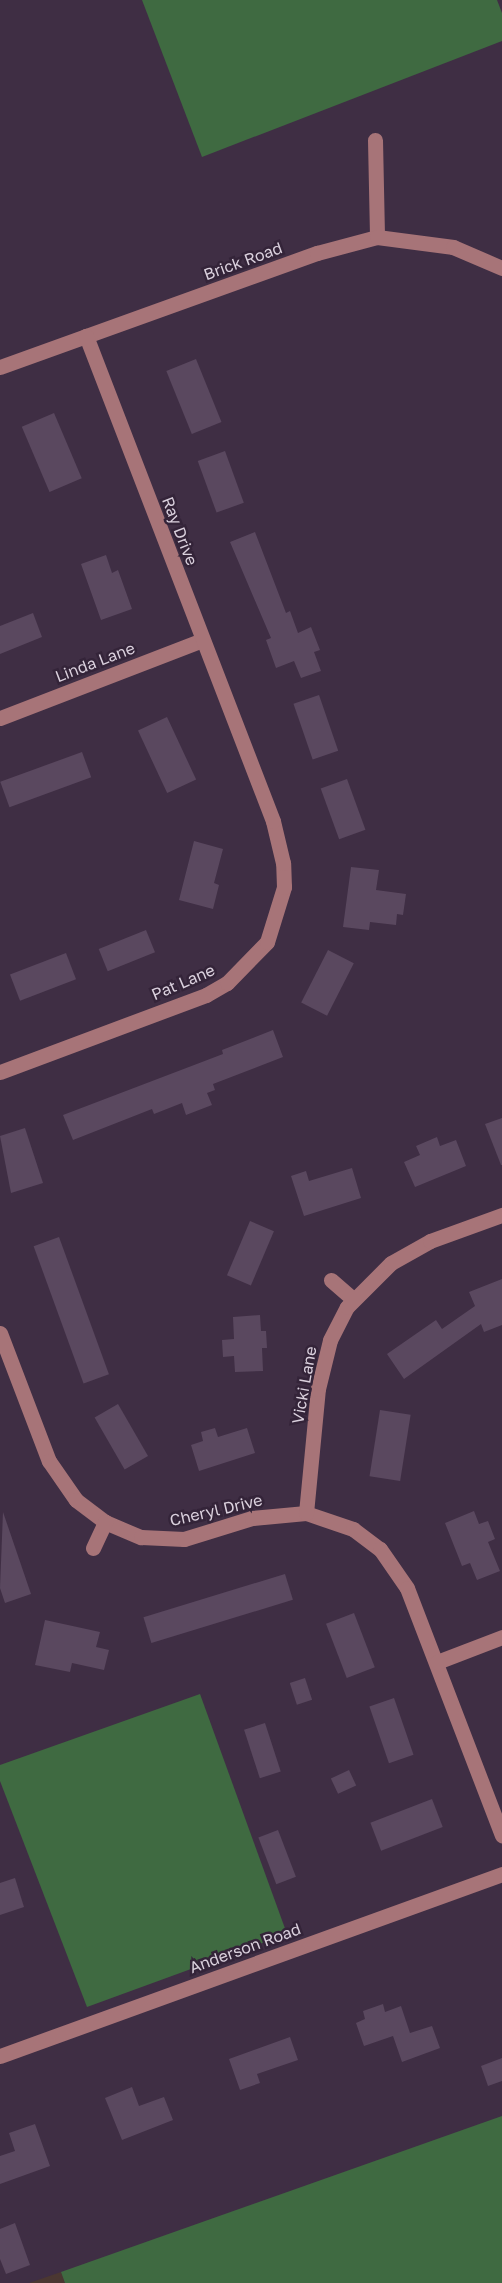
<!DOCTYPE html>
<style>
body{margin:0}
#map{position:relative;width:502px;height:2283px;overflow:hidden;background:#3f2e44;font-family:"Golos Text",sans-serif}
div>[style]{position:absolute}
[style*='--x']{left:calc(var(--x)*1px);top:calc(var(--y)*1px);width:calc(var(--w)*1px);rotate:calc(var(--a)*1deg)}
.commercial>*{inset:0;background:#4b3732}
.forest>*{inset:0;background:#3f6a41}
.building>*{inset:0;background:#5a485f;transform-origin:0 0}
.minor>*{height:15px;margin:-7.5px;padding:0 7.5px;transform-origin:7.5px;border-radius:7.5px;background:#a77478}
span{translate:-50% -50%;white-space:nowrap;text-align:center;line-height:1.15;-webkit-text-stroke:5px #342439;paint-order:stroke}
.street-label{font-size:16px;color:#dad0dd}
</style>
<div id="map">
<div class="commercial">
<div style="clip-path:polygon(61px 2272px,65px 2283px,29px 2283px)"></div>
</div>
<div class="forest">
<div style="clip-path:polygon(142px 0,497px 0,502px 13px,502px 41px,202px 157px)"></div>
<div style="clip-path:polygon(200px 1694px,287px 1934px,87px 2007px,0 1781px,0 1765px)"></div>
<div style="clip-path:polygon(502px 2116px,502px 2283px,65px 2283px,61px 2272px)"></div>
</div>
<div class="building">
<div style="left:196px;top:359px;width:68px;height:32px;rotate:68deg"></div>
<div style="left:54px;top:413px;width:71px;height:35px;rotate:67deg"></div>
<div style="left:225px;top:451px;width:55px;height:29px;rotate:70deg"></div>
<div style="clip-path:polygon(255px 532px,286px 613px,290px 611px,298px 633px,311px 627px,320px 650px,314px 652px,321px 671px,301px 678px,294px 661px,276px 668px,266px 640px,271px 638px,230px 542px)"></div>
<div style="clip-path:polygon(106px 555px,112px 573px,118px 570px,132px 609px,101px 620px,81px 564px)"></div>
<div style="clip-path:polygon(33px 613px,42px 637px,0 654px,0 626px)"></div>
<div style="left:319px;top:695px;width:59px;height:27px;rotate:71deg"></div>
<div style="left:167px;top:717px;width:69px;height:32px;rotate:65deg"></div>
<div style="left:82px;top:752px;width:27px;height:87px;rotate:70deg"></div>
<div style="left:347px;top:779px;width:54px;height:28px;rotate:70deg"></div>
<div style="clip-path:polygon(194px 841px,223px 849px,214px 883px,219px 885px,213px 909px,179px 900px)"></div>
<div style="clip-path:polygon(351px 867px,379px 870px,376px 890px,406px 894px,403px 915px,397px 914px,396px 925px,370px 922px,369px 930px,343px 927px)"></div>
<div style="left:146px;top:930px;width:24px;height:51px;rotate:68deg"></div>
<div style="left:328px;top:950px;width:29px;height:59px;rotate:27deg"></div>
<div style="left:66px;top:953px;width:28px;height:60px;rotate:69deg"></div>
<div style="clip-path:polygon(273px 1030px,283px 1057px,213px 1084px,215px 1090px,207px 1093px,212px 1105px,186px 1115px,182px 1103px,154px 1114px,152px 1109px,73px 1140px,63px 1115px,223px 1054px,222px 1050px)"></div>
<div style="clip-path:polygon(502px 1118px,502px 1165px,501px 1165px,485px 1124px)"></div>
<div style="clip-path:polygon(25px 1128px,43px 1183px,11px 1193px,0 1136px)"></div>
<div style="clip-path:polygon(437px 1137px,440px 1146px,456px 1140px,466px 1166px,415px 1187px,404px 1162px,420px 1155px,416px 1146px)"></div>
<div style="clip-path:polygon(352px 1168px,361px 1198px,304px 1216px,291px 1176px,306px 1171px,309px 1181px)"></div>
<div style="left:250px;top:1221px;width:26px;height:59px;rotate:23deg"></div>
<div style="left:59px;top:1237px;width:146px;height:27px;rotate:70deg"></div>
<div style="clip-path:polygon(502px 1279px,502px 1325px,484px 1332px,481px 1324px,404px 1379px,387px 1354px,436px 1320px,442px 1329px,475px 1306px,469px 1292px)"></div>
<div style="clip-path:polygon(260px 1315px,261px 1331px,266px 1331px,267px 1348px,262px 1348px,263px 1371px,235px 1372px,234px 1356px,223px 1357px,222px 1340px,234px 1339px,233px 1317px)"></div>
<div style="left:118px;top:1404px;width:60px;height:27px;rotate:60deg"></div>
<div style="left:380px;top:1410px;width:31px;height:67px;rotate:9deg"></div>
<div style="clip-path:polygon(215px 1428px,218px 1437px,247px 1428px,255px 1453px,199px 1471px,191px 1445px,203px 1441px,201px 1432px)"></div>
<div style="clip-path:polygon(474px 1511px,479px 1524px,488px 1521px,495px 1539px,488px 1542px,500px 1571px,477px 1580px,470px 1563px,462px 1566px,445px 1523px)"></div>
<div style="clip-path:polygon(3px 1512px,31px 1594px,5px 1603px,0 1588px)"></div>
<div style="left:285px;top:1574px;width:27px;height:148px;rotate:73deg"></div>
<div style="left:354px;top:1613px;width:58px;height:30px;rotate:69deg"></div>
<div style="clip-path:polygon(45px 1620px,100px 1632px,96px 1647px,109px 1650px,104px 1670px,72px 1663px,70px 1672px,35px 1665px)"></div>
<div style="left:305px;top:1678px;width:23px;height:16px;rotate:72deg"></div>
<div style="left:394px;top:1698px;width:60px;height:26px;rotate:71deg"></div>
<div style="left:265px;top:1723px;width:51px;height:22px;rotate:72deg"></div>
<div style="left:349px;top:1770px;width:17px;height:20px;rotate:65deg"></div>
<div style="left:432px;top:1799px;width:30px;height:66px;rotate:69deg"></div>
<div style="left:278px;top:1830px;width:50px;height:21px;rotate:69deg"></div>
<div style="clip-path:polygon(15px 1878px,24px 1907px,0 1915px,0 1883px)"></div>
<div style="clip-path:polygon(383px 2004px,385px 2012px,401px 2006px,410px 2033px,432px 2026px,440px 2048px,402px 2062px,393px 2036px,364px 2046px,356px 2023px,365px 2019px,363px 2011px)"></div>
<div style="clip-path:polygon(290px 2037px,298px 2060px,257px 2074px,260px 2083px,240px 2090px,229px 2059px)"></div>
<div style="clip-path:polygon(502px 2058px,502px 2081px,488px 2086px,481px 2066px)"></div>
<div style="clip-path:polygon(132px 2087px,139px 2106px,164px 2097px,173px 2120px,122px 2140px,105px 2098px)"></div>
<div style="clip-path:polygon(35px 2124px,50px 2166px,0 2184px,0 2156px,15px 2151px,9px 2133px)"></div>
<div style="clip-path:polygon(15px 2223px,30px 2265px,6px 2274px,0 2259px,0 2229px)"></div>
</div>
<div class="minor">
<div style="--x:375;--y:140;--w:97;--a:88.8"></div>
<div style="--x:0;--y:367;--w:337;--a:-19.8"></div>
<div style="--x:317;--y:253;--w:62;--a:-14.9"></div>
<div style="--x:377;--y:237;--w:77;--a:7.5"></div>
<div style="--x:453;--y:247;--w:53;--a:23.2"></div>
<div style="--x:0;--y:718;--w:217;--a:-21.1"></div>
<div style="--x:0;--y:1072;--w:220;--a:-20.5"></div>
<div style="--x:206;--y:995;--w:24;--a:-30"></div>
<div style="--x:227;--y:983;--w:57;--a:-45.7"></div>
<div style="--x:267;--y:942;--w:58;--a:-72.8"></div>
<div style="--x:284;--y:887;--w:24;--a:-92"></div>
<div style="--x:283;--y:863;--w:43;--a:-103.4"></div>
<div style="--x:273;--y:821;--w:520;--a:-111.08"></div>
<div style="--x:331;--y:1280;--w:29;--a:41"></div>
<div style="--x:0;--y:1333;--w:137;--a:69.1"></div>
<div style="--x:49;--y:1461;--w:47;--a:55.3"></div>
<div style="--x:76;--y:1500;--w:36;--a:37"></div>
<div style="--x:105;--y:1522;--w:39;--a:23"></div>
<div style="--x:141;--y:1537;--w:43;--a:2.7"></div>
<div style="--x:184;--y:1539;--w:71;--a:-17.2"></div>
<div style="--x:252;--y:1518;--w:54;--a:-5.3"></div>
<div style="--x:306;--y:1513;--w:50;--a:18.8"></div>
<div style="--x:353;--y:1529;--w:34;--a:37"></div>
<div style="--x:380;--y:1549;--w:47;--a:55.3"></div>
<div style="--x:407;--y:1588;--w:265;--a:69"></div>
<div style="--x:306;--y:1513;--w:125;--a:-84.5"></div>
<div style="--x:318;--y:1389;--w:50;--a:-76.2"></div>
<div style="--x:330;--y:1340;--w:37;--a:-63"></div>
<div style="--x:347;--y:1307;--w:62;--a:-45"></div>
<div style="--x:391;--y:1263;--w:45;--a:-29.4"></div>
<div style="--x:430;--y:1241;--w:77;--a:-19.9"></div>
<div style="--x:93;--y:1548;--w:29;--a:-65"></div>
<div style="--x:437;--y:1662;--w:70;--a:-21"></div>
<div style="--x:0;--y:2056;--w:534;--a:-19.93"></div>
</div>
<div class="street-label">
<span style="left:243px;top:261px;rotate:-20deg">Brick Road</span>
<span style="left:180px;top:531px;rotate:69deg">Ray Drive</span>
<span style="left:95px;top:662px;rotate:-21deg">Linda Lane</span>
<span style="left:183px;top:982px;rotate:-23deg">Pat Lane</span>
<span style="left:304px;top:1385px;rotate:-80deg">Vicki Lane</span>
<span style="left:216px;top:1510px;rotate:-13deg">Cheryl Drive</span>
<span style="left:245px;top:1948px;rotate:-20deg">Anderson Road</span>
</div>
</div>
